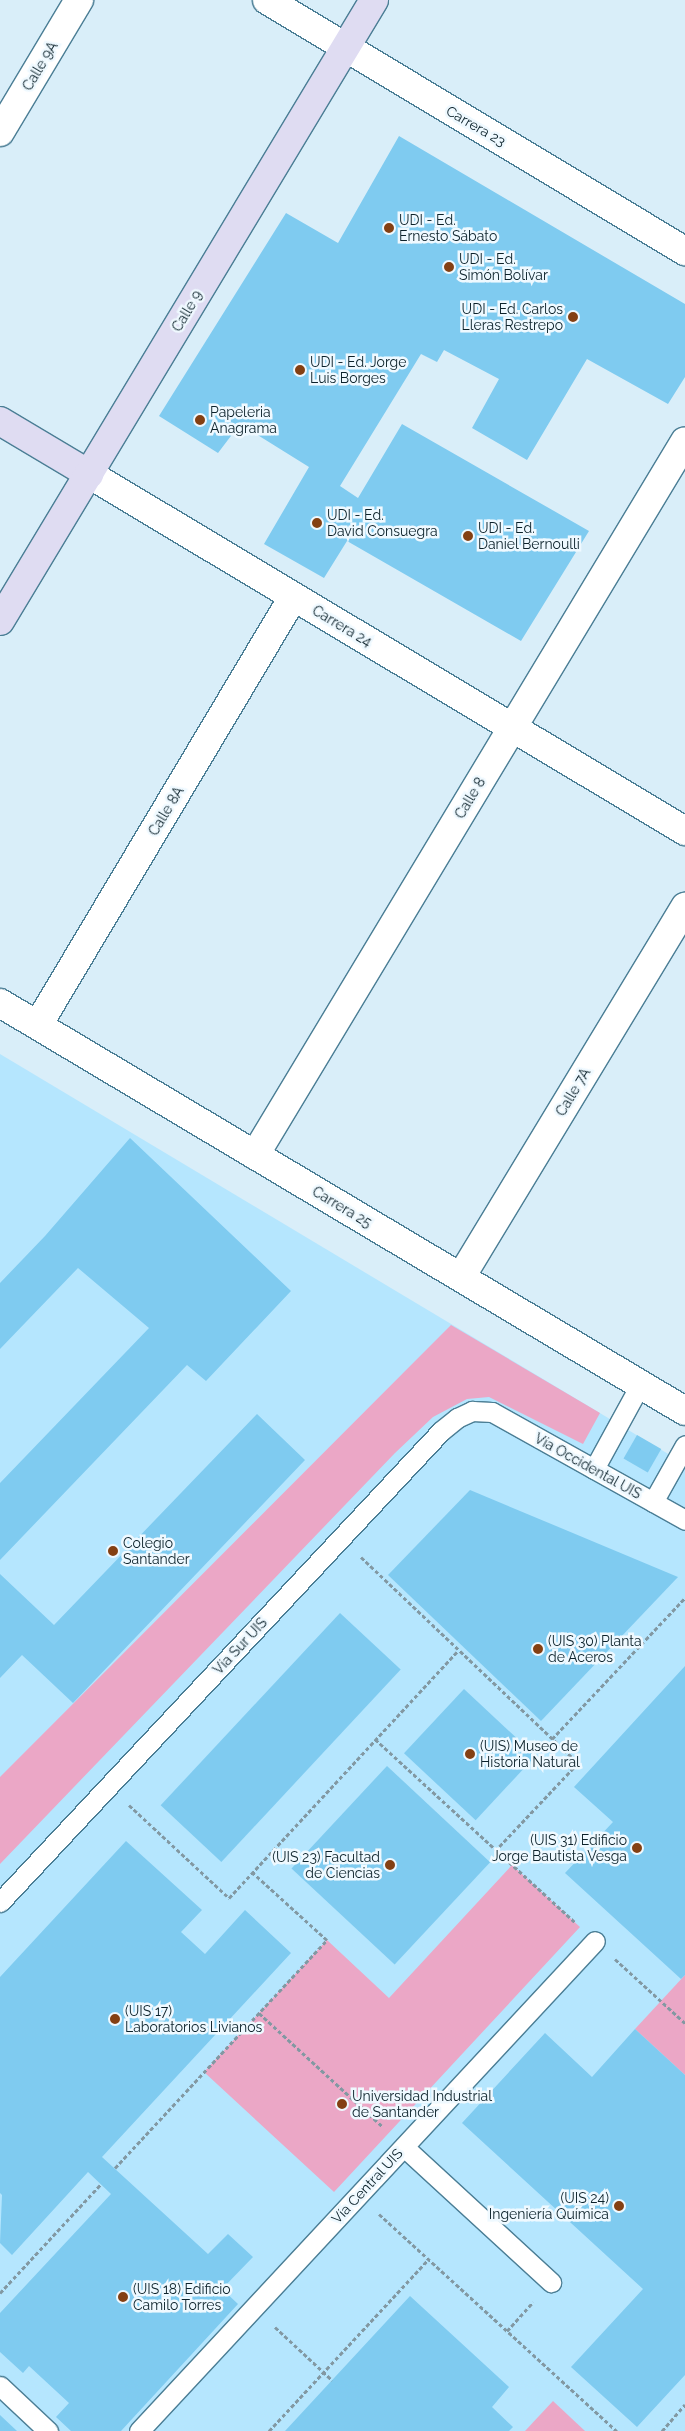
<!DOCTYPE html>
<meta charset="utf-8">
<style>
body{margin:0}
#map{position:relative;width:685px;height:2431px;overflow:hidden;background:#d9eef9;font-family:Raleway,sans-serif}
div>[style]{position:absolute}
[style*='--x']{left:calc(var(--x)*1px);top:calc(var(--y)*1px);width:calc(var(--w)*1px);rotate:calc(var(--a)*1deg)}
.built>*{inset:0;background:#b5e6fe}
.green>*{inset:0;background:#eba7c6}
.building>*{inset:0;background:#7fcbf0;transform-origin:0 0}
.path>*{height:3px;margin-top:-1.5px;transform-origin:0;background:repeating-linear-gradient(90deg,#8298a2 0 4px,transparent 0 6.5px)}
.roads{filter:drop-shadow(1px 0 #4b7e95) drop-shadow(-1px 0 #4b7e95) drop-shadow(0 1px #4b7e95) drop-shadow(0 -1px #4b7e95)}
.lane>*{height:19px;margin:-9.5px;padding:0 9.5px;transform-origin:9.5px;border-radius:9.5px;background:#fff}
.street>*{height:28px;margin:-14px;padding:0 14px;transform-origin:14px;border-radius:14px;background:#fff}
.secondary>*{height:28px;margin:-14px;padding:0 14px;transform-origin:14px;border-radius:14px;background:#dfdcf2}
.dots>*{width:14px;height:14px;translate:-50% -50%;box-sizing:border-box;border:2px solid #eff9ff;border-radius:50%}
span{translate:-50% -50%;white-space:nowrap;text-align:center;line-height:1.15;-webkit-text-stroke:5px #eff9ff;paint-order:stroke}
.street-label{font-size:14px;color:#0c222b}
.poi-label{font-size:14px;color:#0c222b}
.left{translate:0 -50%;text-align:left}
.right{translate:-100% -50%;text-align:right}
</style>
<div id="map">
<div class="built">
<div style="clip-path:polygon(0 1054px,685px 1464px,685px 2431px,0 2431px)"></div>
</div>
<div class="green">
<div style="clip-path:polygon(451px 1325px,600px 1413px,583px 1444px,489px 1397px,467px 1399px,433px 1417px,395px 1453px,0 1864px,0 1777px)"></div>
<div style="clip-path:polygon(512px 1865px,580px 1927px,334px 2192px,204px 2072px,327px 1940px,389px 1998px)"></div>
<div style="clip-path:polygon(685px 1975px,685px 2075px,635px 2029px)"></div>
<div style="clip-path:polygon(553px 2401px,585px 2431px,525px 2431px)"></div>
</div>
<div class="building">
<div style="clip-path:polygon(399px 136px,685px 304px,685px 377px,668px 404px,587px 359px,527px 460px,472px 428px,499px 379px,444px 350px,437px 362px,421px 354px,340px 486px,358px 498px,402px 424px,589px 531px,521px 641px,347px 541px,324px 578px,264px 544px,309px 467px,240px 424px,218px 453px,159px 416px,286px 213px,338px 243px)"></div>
<div style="clip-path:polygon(130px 1138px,291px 1291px,206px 1381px,187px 1365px,0 1560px,0 1483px,149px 1328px,78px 1268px,0 1349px,0 1283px,45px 1236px)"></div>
<div style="clip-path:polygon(257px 1414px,305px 1460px,73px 1703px,22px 1655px,0 1678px,0 1574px,54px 1625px)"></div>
<div style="left:637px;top:1435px;width:28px;height:27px;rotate:30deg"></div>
<div style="clip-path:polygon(470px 1490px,678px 1577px,541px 1721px,388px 1575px)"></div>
<div style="left:340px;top:1613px;width:83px;height:263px;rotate:43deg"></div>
<div style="clip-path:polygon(685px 1666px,685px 1975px,681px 1979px,565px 1873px,613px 1822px,574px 1787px)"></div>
<div style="left:464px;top:1689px;width:98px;height:88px;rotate:43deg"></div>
<div style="left:387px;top:1766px;width:141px;height:140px;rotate:43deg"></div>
<div style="clip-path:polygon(126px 1841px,202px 1910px,181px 1932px,205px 1954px,245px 1910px,291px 1953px,102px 2157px,208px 2254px,228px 2234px,253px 2257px,222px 2289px,238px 2304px,121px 2431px,71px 2431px,56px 2417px,69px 2403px,29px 2366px,23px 2373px,0 2352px,0 2313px,111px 2194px,88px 2172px,12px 2255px,0 2243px,2px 2195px,0 2193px,0 1977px)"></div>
<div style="clip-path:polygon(635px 2029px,685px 2075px,685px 2375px,637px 2427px,571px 2367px,643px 2289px,462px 2123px,545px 2033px,592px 2077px)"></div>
<div style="clip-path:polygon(410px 2296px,509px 2387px,492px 2407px,513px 2427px,509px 2431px,285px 2431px)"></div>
<div style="clip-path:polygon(0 2415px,17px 2431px,0 2431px)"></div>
</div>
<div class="path">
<div style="--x:361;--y:1557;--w:299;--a:43.5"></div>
<div style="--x:578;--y:1763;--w:120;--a:133.3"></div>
<div style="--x:375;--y:1739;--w:273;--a:42.5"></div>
<div style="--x:552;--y:1739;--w:194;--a:-46.7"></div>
<div style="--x:129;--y:1805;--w:137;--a:42.9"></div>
<div style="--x:229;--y:1898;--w:338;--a:-47.2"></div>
<div style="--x:615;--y:1959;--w:95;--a:42.4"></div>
<div style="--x:259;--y:2013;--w:168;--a:42.6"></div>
<div style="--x:115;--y:2168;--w:311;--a:-47.1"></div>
<div style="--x:327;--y:1940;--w:101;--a:-137.8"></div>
<div style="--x:379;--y:2214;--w:322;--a:42.4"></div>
<div style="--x:0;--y:2293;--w:149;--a:-47.2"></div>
<div style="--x:275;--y:2327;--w:78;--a:42.9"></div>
<div style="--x:507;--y:2331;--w:39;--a:-48"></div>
<div style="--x:269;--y:2431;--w:235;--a:-47.1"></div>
<div style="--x:662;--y:2431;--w:35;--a:-49"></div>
</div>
<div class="roads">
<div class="lane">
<div style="--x:594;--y:1469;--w:96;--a:-61.3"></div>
<div style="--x:653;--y:1502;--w:65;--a:-60.7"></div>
<div style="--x:0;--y:1902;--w:645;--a:-46.88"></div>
<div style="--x:441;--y:1431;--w:21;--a:-39"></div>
<div style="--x:457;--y:1418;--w:17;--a:-25"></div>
<div style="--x:472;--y:1411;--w:20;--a:3"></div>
<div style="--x:492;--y:1412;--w:221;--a:29.2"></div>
<div style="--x:404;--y:2147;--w:200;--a:42.6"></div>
<div style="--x:0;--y:2386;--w:66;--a:43.2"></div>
<div style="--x:139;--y:2431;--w:669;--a:-47.06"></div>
</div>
<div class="street">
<div style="--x:267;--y:0;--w:488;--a:31"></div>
<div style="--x:0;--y:132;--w:154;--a:-59.1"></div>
<div style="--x:89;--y:474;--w:695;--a:30.92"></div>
<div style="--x:0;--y:1003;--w:797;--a:30.78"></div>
<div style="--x:38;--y:1025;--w:498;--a:-59.2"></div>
<div style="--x:255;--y:1155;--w:833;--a:-58.94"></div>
<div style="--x:461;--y:1277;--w:433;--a:-58.8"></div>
</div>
<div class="secondary">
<div style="--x:0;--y:421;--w:104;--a:30.8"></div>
<div style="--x:0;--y:621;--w:725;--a:-58.94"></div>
</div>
</div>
<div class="dots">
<div style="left:389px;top:228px;background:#844013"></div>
<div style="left:449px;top:267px;background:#844013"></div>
<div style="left:573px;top:317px;background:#844013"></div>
<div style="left:300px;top:370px;background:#844013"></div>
<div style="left:200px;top:420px;background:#844013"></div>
<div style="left:317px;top:523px;background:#844013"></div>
<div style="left:468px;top:536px;background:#844013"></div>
<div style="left:113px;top:1551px;background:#844013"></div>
<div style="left:538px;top:1649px;background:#844013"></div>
<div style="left:470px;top:1754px;background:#844013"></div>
<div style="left:637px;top:1848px;background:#844013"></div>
<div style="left:390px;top:1865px;background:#844013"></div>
<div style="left:115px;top:2019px;background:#844013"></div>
<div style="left:342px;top:2104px;background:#844013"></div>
<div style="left:619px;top:2206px;background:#844013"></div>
<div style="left:123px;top:2297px;background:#844013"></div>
</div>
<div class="street-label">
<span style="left:40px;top:66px;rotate:-59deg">Calle 9A</span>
<span style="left:476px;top:126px;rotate:30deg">Carrera 23</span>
<span style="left:187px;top:311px;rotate:-59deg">Calle 9</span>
<span style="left:342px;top:626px;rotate:31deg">Carrera 24</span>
<span style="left:470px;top:798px;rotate:-59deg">Calle 8</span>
<span style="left:166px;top:811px;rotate:-59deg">Calle 8A</span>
<span style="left:573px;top:1092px;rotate:-59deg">Calle 7A</span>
<span style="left:342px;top:1207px;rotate:31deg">Carrera 25</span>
<span style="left:588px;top:1466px;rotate:29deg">Vía Occidental UIS</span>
<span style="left:240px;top:1646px;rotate:-47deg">Vía Sur UIS</span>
<span style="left:367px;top:2186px;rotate:-47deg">Vía Central UIS</span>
</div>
<div class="poi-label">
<span class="left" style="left:399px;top:228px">UDI - Ed.<br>Ernesto Sábato</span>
<span class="left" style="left:459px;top:267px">UDI - Ed.<br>Simón Bolívar</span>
<span class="right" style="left:563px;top:317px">UDI - Ed. Carlos<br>Lleras Restrepo</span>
<span class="left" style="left:310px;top:370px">UDI - Ed. Jorge<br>Luis Borges</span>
<span class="left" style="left:210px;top:420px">Papeleria<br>Anagrama</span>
<span class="left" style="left:327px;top:523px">UDI - Ed.<br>David Consuegra</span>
<span class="left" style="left:478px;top:536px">UDI - Ed.<br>Daniel Bernoulli</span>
<span class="left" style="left:123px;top:1551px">Colegio<br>Santander</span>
<span class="left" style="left:548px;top:1649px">(UIS 30) Planta<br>de Aceros</span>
<span class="left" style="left:480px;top:1754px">(UIS) Museo de<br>Historia Natural</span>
<span class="right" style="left:627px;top:1848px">(UIS 31) Edificio<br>Jorge Bautista Vesga</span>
<span class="right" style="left:380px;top:1865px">(UIS 23) Facultad<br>de Ciencias</span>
<span class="left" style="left:125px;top:2019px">(UIS 17)<br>Laboratorios Livianos</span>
<span class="left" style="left:352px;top:2104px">Universidad Industrial<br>de Santander</span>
<span class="right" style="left:609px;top:2206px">(UIS 24)<br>Ingeniería Química</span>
<span class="left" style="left:133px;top:2297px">(UIS 18) Edificio<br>Camilo Torres</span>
</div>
</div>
